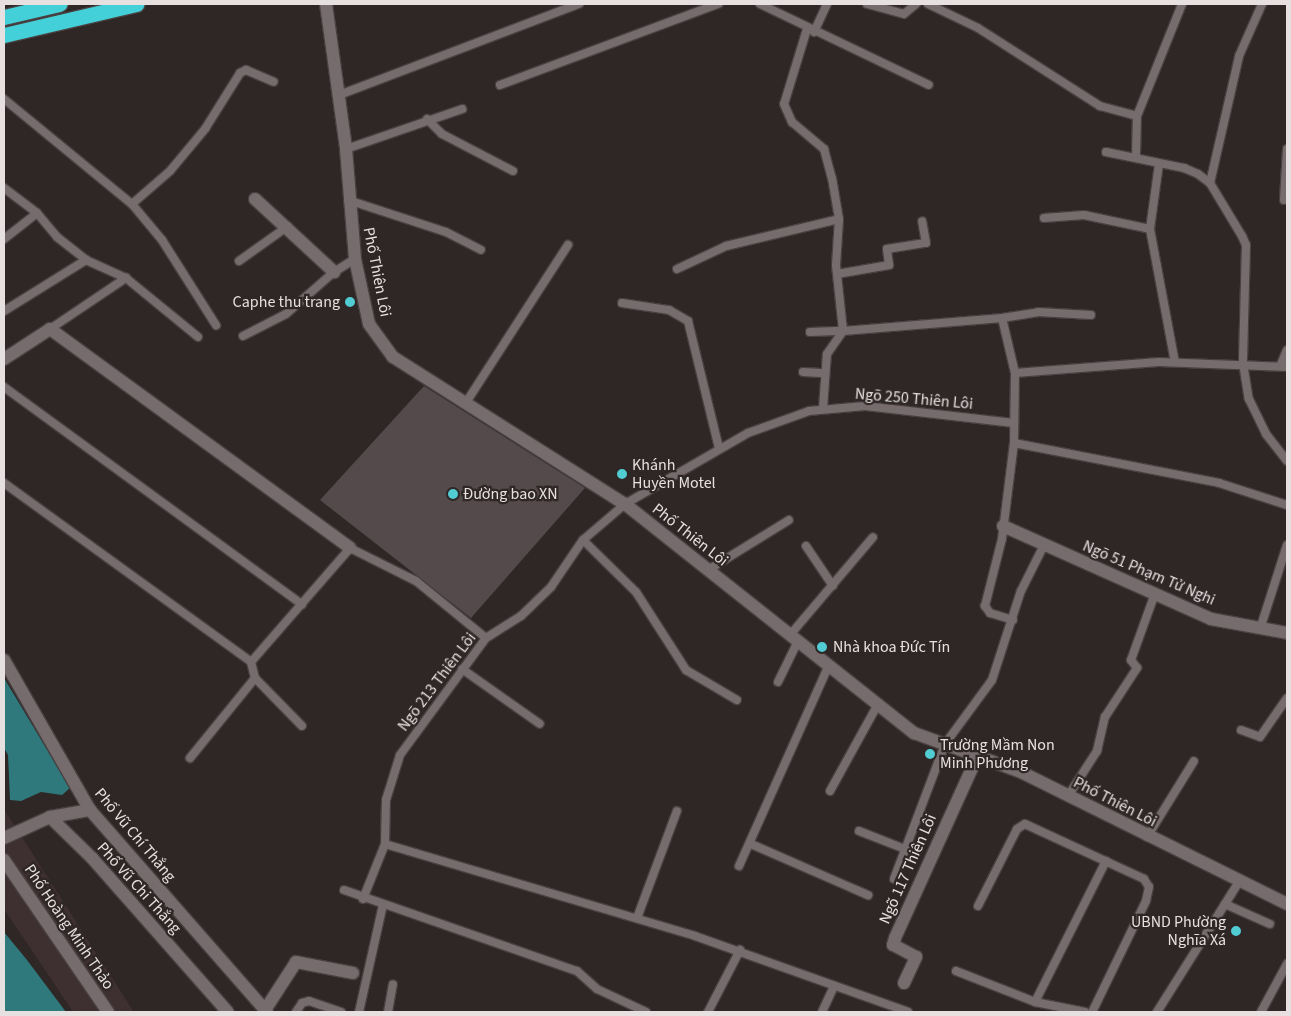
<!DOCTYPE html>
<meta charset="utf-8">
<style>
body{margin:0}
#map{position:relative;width:1291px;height:1016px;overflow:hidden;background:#2f2626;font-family:"Source Sans 3",sans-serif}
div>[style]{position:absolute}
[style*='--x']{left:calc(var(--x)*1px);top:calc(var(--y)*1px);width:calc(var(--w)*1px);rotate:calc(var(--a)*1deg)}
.built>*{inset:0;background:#3e2f31}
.water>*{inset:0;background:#2f787c}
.building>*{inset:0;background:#544a4b}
.roads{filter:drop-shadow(1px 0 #494141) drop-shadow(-1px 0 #494141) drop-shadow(0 1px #494141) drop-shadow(0 -1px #494141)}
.lane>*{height:8px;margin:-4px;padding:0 4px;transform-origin:4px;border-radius:4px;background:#776c6d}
.street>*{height:12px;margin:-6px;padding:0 6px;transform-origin:6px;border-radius:6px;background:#776c6d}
.secondary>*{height:12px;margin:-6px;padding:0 6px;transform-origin:6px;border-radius:6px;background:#776c6d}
.highway>*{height:15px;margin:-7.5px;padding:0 7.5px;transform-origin:7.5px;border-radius:7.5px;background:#43d0d8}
.dots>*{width:14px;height:14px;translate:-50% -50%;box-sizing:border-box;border:2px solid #2f2626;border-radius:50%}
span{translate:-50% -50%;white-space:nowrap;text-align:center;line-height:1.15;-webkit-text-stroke:4.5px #2f2626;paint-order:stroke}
.street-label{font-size:16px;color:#e6e0e0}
.poi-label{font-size:16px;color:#e6e0e0}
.right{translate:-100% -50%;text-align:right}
.left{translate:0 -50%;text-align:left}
.frame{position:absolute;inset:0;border:5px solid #e6e0e0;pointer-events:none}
</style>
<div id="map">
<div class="built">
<div style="clip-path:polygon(4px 809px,134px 1012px,73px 1012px,4px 909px)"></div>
</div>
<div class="water">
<div style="clip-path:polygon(4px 678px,70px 788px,62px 795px,41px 792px,21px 801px,10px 800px,8px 755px,4px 748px)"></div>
<div style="clip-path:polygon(4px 932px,27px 960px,66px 1012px,4px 1012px)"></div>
</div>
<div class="building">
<div style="clip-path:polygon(424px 386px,585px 488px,471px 618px,320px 500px)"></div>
</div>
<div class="roads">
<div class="lane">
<div style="--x:760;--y:4;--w:187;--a:25.6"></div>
<div style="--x:867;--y:4;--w:38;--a:15"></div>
<div style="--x:904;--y:14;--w:16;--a:-40"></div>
<div style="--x:928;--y:4;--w:55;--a:25.6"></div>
<div style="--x:978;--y:28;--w:145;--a:32.6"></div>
<div style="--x:1100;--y:106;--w:38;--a:15"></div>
<div style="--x:807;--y:29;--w:78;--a:107"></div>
<div style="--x:784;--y:104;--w:20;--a:66"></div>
<div style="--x:792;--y:122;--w:42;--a:40.2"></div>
<div style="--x:824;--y:149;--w:30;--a:75"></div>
<div style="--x:832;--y:178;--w:42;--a:80.3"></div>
<div style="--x:839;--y:219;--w:46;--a:93.7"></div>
<div style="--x:836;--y:265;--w:66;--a:83.9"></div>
<div style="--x:843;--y:331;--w:160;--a:-4.7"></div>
<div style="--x:1002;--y:318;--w:57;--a:76.7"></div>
<div style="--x:814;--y:32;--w:31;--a:-65"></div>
<div style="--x:500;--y:85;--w:233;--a:-20.4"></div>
<div style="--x:339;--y:95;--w:257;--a:-20.8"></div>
<div style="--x:4;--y:99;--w:166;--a:39.4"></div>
<div style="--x:132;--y:204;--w:47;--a:50.2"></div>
<div style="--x:162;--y:240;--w:101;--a:57.6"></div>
<div style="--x:427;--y:119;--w:21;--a:45"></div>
<div style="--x:442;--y:134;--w:80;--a:27.5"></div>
<div style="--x:346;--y:149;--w:123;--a:-19"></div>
<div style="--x:1106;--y:152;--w:80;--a:11.6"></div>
<div style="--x:1184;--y:168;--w:15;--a:23"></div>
<div style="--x:1198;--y:174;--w:15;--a:37"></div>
<div style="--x:1210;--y:183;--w:62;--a:58.9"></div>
<div style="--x:1242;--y:236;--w:10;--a:66"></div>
<div style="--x:1246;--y:245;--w:118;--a:91.5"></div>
<div style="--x:1243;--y:363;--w:36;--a:81"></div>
<div style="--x:1249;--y:399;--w:39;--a:64"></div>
<div style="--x:1266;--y:434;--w:34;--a:52"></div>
<div style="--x:1136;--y:156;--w:40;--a:-88.6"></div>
<div style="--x:1137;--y:116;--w:121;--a:-68.1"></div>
<div style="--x:1159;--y:164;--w:66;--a:97.9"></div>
<div style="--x:1150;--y:229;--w:135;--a:79.4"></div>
<div style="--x:1210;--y:183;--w:130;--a:-77.1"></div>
<div style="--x:1239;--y:56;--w:57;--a:-66.1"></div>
<div style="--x:4;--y:188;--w:41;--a:37.1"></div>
<div style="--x:37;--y:213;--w:31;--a:50"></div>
<div style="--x:57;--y:237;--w:37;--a:38"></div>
<div style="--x:86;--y:260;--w:44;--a:24.2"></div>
<div style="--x:126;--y:278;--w:93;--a:39.3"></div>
<div style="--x:348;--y:200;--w:103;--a:18.1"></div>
<div style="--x:446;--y:232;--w:39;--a:27"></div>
<div style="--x:1284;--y:200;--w:51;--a:-86.6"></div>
<div style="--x:132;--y:204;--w:50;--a:-41"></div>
<div style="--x:170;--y:171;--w:55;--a:-50.2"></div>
<div style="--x:205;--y:129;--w:66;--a:-58"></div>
<div style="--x:240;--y:73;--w:7;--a:-27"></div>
<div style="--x:246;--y:70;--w:30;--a:23"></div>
<div style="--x:1044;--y:218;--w:40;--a:-4.3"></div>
<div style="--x:1084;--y:215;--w:67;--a:12"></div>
<div style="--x:4;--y:239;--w:42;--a:-38.2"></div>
<div style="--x:239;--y:261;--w:60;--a:-35.5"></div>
<div style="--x:677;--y:269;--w:54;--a:-25.1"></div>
<div style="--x:726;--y:246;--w:116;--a:-13.4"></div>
<div style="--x:837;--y:274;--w:53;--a:-9.8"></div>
<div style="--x:889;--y:265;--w:16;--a:-97"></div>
<div style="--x:887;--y:249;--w:39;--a:-9"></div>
<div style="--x:926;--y:243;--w:22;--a:-100"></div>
<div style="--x:622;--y:303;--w:48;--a:8.5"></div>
<div style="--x:669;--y:310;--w:22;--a:30"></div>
<div style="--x:688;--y:321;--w:131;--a:76.3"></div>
<div style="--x:4;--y:311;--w:97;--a:-31.9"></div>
<div style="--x:1002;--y:318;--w:36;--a:-9"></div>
<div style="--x:1038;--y:312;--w:53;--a:3.2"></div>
<div style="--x:50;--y:329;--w:92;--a:-33.9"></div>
<div style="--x:810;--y:332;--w:33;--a:-2"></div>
<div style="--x:243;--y:336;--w:48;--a:-27.1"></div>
<div style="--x:286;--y:314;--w:64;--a:-41.2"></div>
<div style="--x:334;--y:272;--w:25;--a:-32"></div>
<div style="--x:1281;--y:364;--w:15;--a:-67"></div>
<div style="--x:803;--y:372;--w:22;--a:3"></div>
<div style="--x:4;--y:387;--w:369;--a:36.1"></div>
<div style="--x:467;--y:401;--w:186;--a:-57.1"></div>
<div style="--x:823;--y:408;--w:54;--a:-85.8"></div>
<div style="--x:827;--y:354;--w:28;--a:-55"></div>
<div style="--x:1014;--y:443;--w:209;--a:11"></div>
<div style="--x:1219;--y:483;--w:71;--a:17.9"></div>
<div style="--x:4;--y:483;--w:305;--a:35.9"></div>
<div style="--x:251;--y:662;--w:16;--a:76"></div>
<div style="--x:255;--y:678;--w:67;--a:45.6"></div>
<div style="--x:583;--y:540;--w:74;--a:44.5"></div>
<div style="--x:636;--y:592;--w:93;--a:57.3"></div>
<div style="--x:686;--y:670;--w:59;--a:30.5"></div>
<div style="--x:806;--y:546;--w:48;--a:56"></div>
<div style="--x:708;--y:570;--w:95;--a:-31.7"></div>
<div style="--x:1013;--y:620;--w:24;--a:-163"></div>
<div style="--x:990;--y:613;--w:9;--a:-126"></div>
<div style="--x:985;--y:606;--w:69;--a:-75.8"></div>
<div style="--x:1002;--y:539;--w:97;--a:-82.9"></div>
<div style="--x:1014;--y:443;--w:70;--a:-89.2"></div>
<div style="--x:1015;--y:373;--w:144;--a:-4.4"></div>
<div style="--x:1159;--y:362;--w:128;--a:2.2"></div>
<div style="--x:1261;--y:626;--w:85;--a:-72.2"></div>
<div style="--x:790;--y:635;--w:128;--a:-49.7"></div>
<div style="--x:251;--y:662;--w:151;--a:-49"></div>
<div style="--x:350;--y:548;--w:74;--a:26.6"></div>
<div style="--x:416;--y:581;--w:90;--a:39.2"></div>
<div style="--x:462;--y:669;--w:95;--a:35.2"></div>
<div style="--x:778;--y:682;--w:46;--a:-64"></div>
<div style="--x:1241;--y:730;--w:20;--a:20"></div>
<div style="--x:1260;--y:737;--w:47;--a:-55.3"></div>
<div style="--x:190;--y:758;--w:103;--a:-50.9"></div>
<div style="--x:830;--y:791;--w:99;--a:-61.1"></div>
<div style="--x:1068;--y:796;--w:54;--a:-57.2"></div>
<div style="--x:1097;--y:751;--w:35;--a:-77"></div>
<div style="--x:1105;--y:717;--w:59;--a:-56.9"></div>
<div style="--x:1137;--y:668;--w:10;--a:-127"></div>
<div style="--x:1131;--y:660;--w:68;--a:-70.2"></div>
<div style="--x:859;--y:831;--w:49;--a:21.4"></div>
<div style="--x:1147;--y:837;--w:89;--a:-58.3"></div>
<div style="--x:385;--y:844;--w:323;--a:16.5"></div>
<div style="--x:695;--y:936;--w:226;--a:19.6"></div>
<div style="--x:751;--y:844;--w:128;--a:23.6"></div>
<div style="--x:739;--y:866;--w:220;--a:-65.9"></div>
<div style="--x:894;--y:879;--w:144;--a:-69.3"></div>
<div style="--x:945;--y:744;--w:79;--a:-53.7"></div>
<div style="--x:992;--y:680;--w:94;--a:-72"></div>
<div style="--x:1021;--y:591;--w:51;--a:-63.4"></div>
<div style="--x:344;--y:890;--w:247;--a:19.2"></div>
<div style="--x:577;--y:971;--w:27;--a:42"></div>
<div style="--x:597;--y:989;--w:54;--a:25.1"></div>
<div style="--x:363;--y:899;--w:59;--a:-68.2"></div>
<div style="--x:385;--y:844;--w:44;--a:-88.7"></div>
<div style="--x:386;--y:800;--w:47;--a:-72.7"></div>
<div style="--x:400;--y:755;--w:145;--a:-53.7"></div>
<div style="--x:486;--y:638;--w:41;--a:-32.2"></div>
<div style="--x:521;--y:616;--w:42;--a:-44"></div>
<div style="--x:551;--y:587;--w:57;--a:-55.8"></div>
<div style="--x:583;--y:540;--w:55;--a:-40.6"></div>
<div style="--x:625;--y:504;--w:142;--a:-30"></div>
<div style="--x:748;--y:433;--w:65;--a:-19.8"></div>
<div style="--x:809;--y:411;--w:56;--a:-5.1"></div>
<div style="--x:865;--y:406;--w:150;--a:6.5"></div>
<div style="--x:1225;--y:904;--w:49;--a:24"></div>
<div style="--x:978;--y:906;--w:86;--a:-63.1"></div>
<div style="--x:1017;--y:829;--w:9;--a:-32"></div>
<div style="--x:1025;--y:824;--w:131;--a:24.8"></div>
<div style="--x:1144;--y:879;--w:9;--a:58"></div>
<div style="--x:1149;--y:887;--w:14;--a:102"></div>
<div style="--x:1146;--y:901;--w:123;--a:115.9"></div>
<div style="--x:637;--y:918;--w:114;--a:-69.5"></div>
<div style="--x:956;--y:971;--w:85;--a:21.4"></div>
<div style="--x:1035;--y:1002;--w:51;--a:11.3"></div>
<div style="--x:1035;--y:1002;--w:158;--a:-63.3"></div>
<div style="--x:296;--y:1012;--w:11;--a:-56"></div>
<div style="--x:302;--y:1003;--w:7;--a:-16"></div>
<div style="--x:309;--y:1001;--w:34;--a:19"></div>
<div style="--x:359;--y:1012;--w:110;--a:-77.4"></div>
<div style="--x:388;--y:1012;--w:28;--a:-80"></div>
<div style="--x:708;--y:1012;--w:70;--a:-62.7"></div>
<div style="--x:822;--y:1012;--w:29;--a:-65"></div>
<div style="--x:1157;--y:1012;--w:156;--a:-57.8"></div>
<div style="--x:1261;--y:1012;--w:55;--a:-61.6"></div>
</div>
<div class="street">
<div style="--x:255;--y:199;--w:108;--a:42.7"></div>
<div style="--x:4;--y:359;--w:55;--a:-33.1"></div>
<div style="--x:50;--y:329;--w:371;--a:36.1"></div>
<div style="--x:1003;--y:526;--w:228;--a:24.1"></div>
<div style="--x:1211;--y:619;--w:77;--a:10.4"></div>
<div style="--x:4;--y:660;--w:173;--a:60.2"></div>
<div style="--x:90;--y:810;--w:269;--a:48.8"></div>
<div style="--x:50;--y:817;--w:59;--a:44.3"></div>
<div style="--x:92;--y:858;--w:205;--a:48.6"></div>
<div style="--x:4;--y:838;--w:51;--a:-24.5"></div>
<div style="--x:50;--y:817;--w:41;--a:-9.9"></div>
<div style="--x:904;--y:983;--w:29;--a:-65"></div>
<div style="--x:916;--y:957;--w:26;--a:-152"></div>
<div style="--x:893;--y:945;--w:7;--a:-74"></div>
<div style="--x:895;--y:938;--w:199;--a:-65.6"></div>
<div style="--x:265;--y:1010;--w:57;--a:-57.1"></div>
<div style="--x:296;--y:962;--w:58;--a:10.9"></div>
</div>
<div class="secondary">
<div style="--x:326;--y:4;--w:146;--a:82.1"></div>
<div style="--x:346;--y:149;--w:110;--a:85.3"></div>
<div style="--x:355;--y:259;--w:66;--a:77.8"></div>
<div style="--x:369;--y:324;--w:41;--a:54"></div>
<div style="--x:393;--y:357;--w:275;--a:32.4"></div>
<div style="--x:625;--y:504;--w:369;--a:38.4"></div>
<div style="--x:914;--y:733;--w:114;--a:20"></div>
<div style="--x:1021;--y:772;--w:297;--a:26.4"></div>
<div style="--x:4;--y:860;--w:184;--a:55.6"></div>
</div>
<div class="highway">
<div style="--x:4;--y:17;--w:57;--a:-13.3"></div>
<div style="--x:4;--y:35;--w:136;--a:-13.2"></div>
</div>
</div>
<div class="dots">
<div style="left:350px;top:302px;background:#51ccd3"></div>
<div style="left:622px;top:474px;background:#51ccd3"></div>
<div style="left:453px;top:494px;background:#51ccd3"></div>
<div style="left:822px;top:647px;background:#51ccd3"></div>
<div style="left:930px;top:754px;background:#51ccd3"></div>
<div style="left:1236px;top:931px;background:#51ccd3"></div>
</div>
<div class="street-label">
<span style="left:377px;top:272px;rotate:79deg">Phố Thiên Lôi</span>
<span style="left:914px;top:399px;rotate:5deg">Ngõ 250 Thiên Lôi</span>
<span style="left:690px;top:535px;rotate:38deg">Phố Thiên Lôi</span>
<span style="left:1149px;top:573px;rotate:23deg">Ngõ 51 Phạm Tử Nghi</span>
<span style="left:437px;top:682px;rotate:-53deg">Ngõ 213 Thiên Lôi</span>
<span style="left:1115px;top:802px;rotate:27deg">Phố Thiên Lôi</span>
<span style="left:135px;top:835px;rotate:50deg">Phố Vũ Chí Thắng</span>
<span style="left:908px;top:869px;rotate:-66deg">Ngõ 117 Thiên Lôi</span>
<span style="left:139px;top:888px;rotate:48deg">Phố Vũ Chi Thắng</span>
<span style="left:69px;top:927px;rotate:56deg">Phố Hoàng Minh Thảo</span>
</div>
<div class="poi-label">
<span class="right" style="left:340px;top:302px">Caphe thu trang</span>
<span class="left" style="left:632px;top:474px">Khánh<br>Huyền Motel</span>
<span class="left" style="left:463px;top:494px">Đường bao XN</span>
<span class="left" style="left:833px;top:647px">Nhà khoa Đức Tín</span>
<span class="left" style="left:940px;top:754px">Trường Mầm Non<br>Minh Phương</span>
<span class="right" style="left:1226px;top:931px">UBND Phường<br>Nghĩa Xá</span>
</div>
<div class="frame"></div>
</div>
